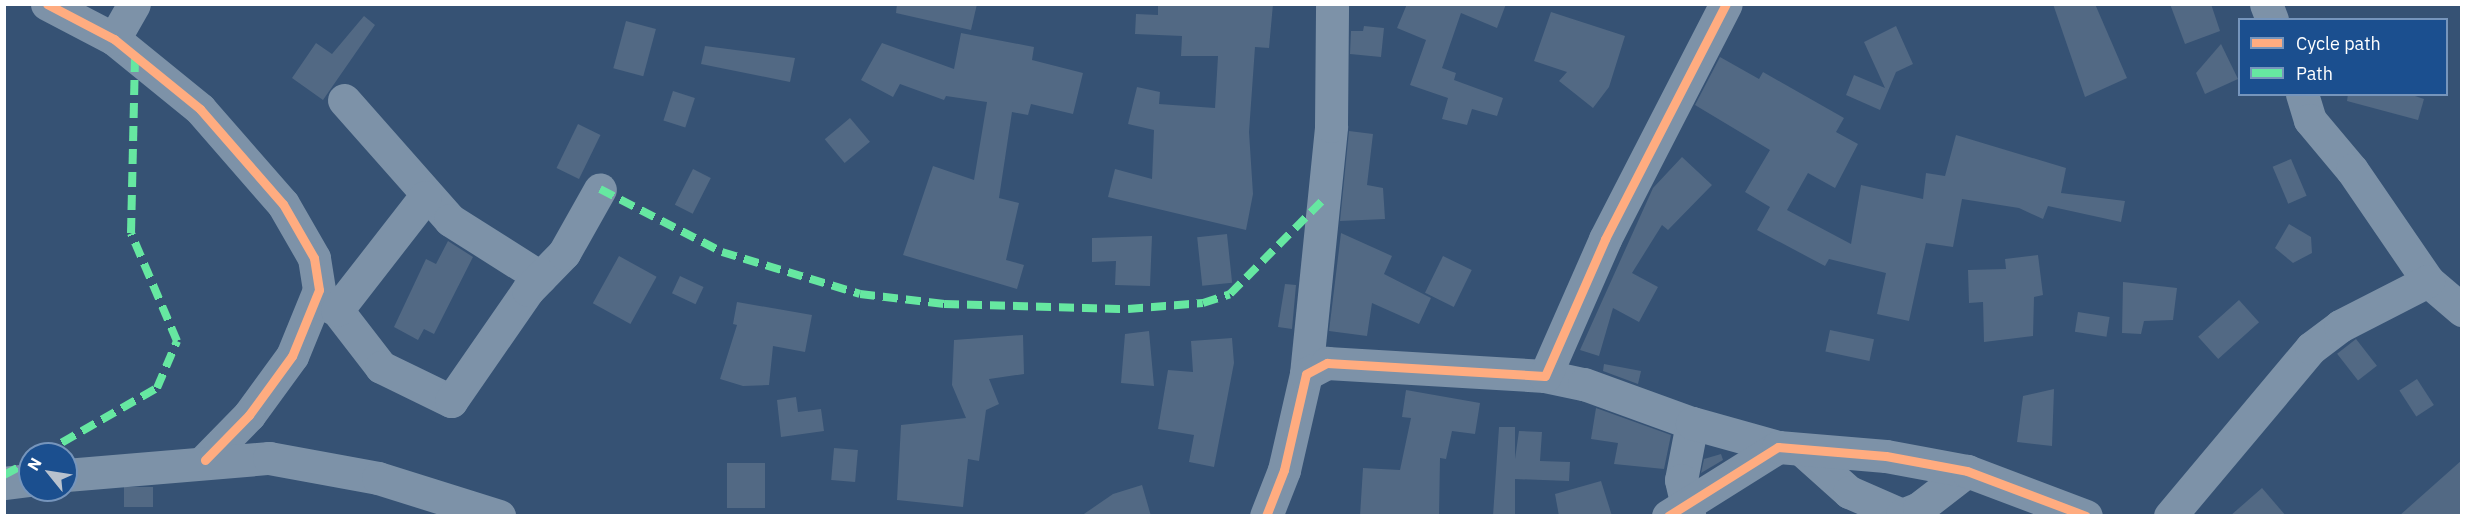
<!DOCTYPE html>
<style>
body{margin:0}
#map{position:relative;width:2466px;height:520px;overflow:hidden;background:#365274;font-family:"IBM Plex Sans",sans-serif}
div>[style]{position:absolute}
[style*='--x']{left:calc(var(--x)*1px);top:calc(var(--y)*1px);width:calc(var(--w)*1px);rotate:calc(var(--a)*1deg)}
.building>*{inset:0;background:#526984;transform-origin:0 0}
.minor>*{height:33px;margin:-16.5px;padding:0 16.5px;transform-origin:16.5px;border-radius:16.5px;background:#7d92a8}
.quiet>*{height:8px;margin-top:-4px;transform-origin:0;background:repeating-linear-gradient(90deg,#66e7a1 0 15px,transparent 0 23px)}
.cycleway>*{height:9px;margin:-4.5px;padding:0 4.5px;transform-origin:4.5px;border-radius:4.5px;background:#ffac80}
span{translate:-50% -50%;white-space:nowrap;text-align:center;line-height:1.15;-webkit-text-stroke:4.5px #1b4f8f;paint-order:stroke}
.frame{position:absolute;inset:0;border:6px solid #fff;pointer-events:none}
.legend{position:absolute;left:2238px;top:18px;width:210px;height:78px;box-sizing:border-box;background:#1b4f8f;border:2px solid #7695bc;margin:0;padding:8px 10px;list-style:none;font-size:18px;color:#fff}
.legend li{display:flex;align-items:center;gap:12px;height:30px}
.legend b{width:30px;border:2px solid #7695bc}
.north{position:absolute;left:18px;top:442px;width:60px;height:60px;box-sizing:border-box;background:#1b4f8f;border:2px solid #7695bc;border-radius:50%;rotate:300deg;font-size:16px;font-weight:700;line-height:24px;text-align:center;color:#fff}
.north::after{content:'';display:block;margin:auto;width:21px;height:27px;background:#b9c2ce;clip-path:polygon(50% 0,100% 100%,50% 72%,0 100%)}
</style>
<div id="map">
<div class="building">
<div style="clip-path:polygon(897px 4px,977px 4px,971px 30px,896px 13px)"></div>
<div style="clip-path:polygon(1158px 4px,1273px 4px,1269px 48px,1255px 47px,1249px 132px,1253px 194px,1246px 230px,1108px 197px,1115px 169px,1152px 179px,1154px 130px,1128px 124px,1137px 87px,1160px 92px,1159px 104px,1215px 108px,1218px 56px,1181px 56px,1182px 36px,1135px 34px,1136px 14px,1158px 15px)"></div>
<div style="clip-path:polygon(1407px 4px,1506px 4px,1497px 28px,1461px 13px,1442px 68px,1456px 73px,1454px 80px,1503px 98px,1497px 116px,1472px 109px,1467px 125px,1442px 119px,1448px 98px,1410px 85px,1426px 40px,1397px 28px)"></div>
<div style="clip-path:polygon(2053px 4px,2095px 4px,2127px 78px,2085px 97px)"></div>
<div style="clip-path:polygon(2170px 4px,2211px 4px,2220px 31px,2185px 44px)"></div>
<div style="clip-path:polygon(1551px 12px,1625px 36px,1609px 87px,1593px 108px,1559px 81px,1567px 72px,1534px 61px)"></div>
<div style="clip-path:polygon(364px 16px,375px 25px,323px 100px,292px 78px,316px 43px,332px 54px)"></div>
<div style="left:626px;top:21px;width:31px;height:49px;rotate:15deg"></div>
<div style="clip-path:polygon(1364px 26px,1384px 28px,1381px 57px,1350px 54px,1351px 31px,1363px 31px)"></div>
<div style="clip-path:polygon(1896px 26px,1913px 64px,1896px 72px,1880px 110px,1846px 95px,1854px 75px,1885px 88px,1864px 42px)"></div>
<div style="clip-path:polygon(961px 33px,1034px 47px,1032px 60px,1083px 73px,1073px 114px,1031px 104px,1028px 115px,1012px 112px,999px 198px,1019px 203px,1006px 260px,1024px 265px,1017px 289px,903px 255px,933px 166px,974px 180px,987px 102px,946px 96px,944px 100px,900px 84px,893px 97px,861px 80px,882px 43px,954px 69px)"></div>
<div style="clip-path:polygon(2221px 44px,2238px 79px,2205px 94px,2196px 73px)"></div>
<div style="clip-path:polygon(705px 46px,795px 58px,790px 82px,701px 64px)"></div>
<div style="clip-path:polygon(1720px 57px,1759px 79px,1763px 72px,1844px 118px,1836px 132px,1858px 144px,1835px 188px,1808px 173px,1787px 210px,1851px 244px,1861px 185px,1923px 199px,1926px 173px,1945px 176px,1956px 135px,2066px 168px,2061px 193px,2125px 201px,2121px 222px,2048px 206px,2043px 219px,2019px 208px,1962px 199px,1953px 247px,1926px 243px,1909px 321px,1877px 314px,1886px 273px,1829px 259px,1825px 266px,1757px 230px,1770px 207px,1745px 192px,1770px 150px,1695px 105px)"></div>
<div style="left:673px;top:91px;width:23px;height:31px;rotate:18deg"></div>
<div style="clip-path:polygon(2348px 94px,2409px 94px,2424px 99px,2418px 120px,2347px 101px)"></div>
<div style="left:850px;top:118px;width:31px;height:33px;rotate:50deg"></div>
<div style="left:578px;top:124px;width:25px;height:49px;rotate:26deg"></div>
<div style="clip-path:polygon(1349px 131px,1373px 134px,1367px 185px,1383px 188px,1385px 219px,1340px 221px)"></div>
<div style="clip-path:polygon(1682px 157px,1712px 185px,1668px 230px,1662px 225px,1632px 273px,1658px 287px,1639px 322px,1613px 308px,1599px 356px,1580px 350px,1653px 188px)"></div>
<div style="left:2291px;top:159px;width:40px;height:20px;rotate:67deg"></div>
<div style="left:693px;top:169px;width:20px;height:40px;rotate:27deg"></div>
<div style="clip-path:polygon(2289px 224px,2311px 237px,2312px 253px,2293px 263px,2275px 248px)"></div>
<div style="clip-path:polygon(1341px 233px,1392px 256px,1384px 274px,1431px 298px,1419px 324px,1372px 303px,1367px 336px,1329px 331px)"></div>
<div style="left:1227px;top:234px;width:49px;height:30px;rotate:84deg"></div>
<div style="clip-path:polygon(1152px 236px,1150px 286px,1115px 285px,1116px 261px,1092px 262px,1092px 238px)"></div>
<div style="clip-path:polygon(448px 241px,473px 257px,434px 334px,424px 329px,418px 340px,394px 327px,426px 259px,436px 264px)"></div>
<div style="clip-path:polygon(2038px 255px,2043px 295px,2034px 297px,2033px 336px,1984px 342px,1983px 302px,1969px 303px,1968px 270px,2006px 269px,2005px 259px)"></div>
<div style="left:619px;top:256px;width:43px;height:54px;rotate:29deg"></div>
<div style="left:1443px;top:256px;width:32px;height:41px;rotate:26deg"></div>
<div style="left:680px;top:276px;width:26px;height:19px;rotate:25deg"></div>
<div style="clip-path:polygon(2123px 282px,2177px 288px,2173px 320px,2144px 321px,2141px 334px,2122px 333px)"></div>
<div style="clip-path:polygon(1285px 284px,1296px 285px,1292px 329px,1278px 327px)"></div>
<div style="left:2239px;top:300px;width:30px;height:55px;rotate:48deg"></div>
<div style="clip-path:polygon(737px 302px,812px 315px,805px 352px,773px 346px,769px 385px,743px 386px,720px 379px,737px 325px,733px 324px)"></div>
<div style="left:2078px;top:312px;width:32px;height:20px;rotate:9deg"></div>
<div style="left:1830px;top:330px;width:45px;height:22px;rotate:12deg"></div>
<div style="clip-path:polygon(1149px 331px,1154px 386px,1121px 383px,1125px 334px)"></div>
<div style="clip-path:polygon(1023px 335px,1024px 374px,989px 379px,999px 404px,986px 410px,979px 461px,968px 459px,963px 507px,897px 500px,901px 425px,966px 418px,952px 385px,954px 340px)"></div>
<div style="clip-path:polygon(1232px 338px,1234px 363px,1214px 467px,1189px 462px,1194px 435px,1158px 429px,1168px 370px,1193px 372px,1191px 341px)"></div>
<div style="left:2356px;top:339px;width:34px;height:24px;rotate:52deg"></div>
<div style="clip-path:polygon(1604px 364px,1641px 371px,1638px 384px,1603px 371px)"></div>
<div style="left:2417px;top:379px;width:31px;height:21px;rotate:57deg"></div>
<div style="clip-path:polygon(2054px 389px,2052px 446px,2017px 442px,2023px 396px)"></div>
<div style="clip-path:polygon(1406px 390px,1480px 403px,1475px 434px,1452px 431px,1446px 459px,1440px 458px,1439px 516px,1360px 516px,1363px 468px,1400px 470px,1411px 418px,1402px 417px)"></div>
<div style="clip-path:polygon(796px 397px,798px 412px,821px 409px,824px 431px,781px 437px,777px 400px)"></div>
<div style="clip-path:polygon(1596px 408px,1671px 435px,1664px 469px,1614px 464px,1618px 443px,1591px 439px)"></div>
<div style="clip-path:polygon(1499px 427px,1515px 427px,1515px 459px,1519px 431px,1542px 432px,1540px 461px,1570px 462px,1569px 481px,1515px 479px,1515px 516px,1493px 516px)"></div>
<div style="left:834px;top:448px;width:24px;height:32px;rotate:5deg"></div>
<div style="clip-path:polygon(1721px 454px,1723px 460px,1701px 473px,1704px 459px)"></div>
<div style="clip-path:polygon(2462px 460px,2462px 516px,2399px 516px)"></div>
<div style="left:765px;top:463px;width:45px;height:38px;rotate:90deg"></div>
<div style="clip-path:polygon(1601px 481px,1612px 516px,1559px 516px,1555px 494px)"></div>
<div style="clip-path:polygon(1142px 485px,1151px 516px,1081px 516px,1113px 494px)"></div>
<div style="left:153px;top:487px;width:20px;height:29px;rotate:90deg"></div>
<div style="clip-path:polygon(2262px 488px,2286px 516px,2230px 516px)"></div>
</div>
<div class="minor">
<div style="--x:47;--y:4;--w:76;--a:27.6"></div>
<div style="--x:114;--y:39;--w:111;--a:39.1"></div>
<div style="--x:200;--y:109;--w:126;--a:48.9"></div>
<div style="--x:283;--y:204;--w:62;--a:60.1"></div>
<div style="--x:314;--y:258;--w:32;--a:81"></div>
<div style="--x:319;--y:290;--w:71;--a:112.2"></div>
<div style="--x:292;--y:356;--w:73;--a:126.1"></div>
<div style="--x:249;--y:415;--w:63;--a:134.4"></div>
<div style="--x:2266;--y:4;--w:17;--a:69"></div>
<div style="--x:114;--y:39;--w:40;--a:-60.3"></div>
<div style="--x:2302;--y:94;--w:27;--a:73"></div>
<div style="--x:2310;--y:120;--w:65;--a:50"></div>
<div style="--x:2352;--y:170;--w:135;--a:55.6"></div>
<div style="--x:2428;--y:281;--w:45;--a:40.5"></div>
<div style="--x:344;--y:100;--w:160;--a:48.5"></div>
<div style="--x:450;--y:220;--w:107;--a:32.3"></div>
<div style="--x:316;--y:300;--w:23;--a:25"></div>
<div style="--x:337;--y:310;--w:72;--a:52.3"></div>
<div style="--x:381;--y:367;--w:78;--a:25.9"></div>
<div style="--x:451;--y:401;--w:135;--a:-55.3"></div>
<div style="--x:528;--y:290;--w:52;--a:-45.8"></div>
<div style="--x:564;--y:253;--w:73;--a:-60.6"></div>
<div style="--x:337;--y:310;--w:143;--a:-52.1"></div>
<div style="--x:1306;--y:374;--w:249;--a:-84.2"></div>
<div style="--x:1331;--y:126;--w:122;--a:-89.5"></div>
<div style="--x:1545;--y:376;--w:40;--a:12"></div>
<div style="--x:1584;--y:384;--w:115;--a:19.9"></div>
<div style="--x:1692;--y:423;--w:58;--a:100.9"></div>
<div style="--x:1681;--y:480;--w:37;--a:77"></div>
<div style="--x:1692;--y:423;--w:89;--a:15.6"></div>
<div style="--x:1802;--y:450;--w:63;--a:41.8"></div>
<div style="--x:1849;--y:492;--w:58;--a:23.5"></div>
<div style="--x:1902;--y:515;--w:18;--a:-22"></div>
<div style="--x:1919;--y:508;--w:61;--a:-37.6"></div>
<div style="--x:66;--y:475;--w:204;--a:-4.8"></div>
<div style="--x:269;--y:458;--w:111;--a:10.4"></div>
<div style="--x:378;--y:478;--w:127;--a:17.4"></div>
<div style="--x:4;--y:483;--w:26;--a:-7"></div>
<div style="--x:1266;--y:516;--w:49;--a:-68.6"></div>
<div style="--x:1284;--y:470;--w:98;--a:-77.1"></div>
<div style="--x:1306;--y:374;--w:24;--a:-28"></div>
<div style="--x:1327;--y:363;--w:218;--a:3.4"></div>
<div style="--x:1545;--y:376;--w:150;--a:-66.3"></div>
<div style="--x:1605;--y:239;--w:264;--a:-62.8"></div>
<div style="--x:1668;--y:516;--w:130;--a:-32.1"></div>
<div style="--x:1778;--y:447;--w:108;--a:4.8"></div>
<div style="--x:1886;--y:456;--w:82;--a:10.5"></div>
<div style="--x:1967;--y:471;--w:127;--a:20.7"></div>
<div style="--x:2170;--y:516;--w:219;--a:-50"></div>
<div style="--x:2311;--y:348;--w:36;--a:-37"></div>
<div style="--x:2340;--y:326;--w:99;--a:-27.1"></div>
</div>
<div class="quiet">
<div style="--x:600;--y:189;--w:137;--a:27.3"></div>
<div style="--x:722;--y:252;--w:144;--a:16.9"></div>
<div style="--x:860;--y:294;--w:85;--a:6.8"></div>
<div style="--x:944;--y:304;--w:184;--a:1.6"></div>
<div style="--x:1128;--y:309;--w:75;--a:-4.6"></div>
<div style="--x:1203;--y:303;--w:28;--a:-18"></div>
<div style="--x:1230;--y:294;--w:135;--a:-45.3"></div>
<div style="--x:42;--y:454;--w:133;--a:-29.9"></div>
<div style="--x:157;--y:388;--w:51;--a:-66.9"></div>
<div style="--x:177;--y:341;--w:117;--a:-113.1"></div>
<div style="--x:131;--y:233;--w:177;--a:-88.7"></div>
<div style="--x:4;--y:475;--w:30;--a:-28"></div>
</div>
<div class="cycleway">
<div style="--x:47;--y:4;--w:76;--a:27.6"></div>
<div style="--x:114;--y:39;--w:111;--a:39.1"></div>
<div style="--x:200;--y:109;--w:126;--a:48.9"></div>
<div style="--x:283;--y:204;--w:62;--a:60.1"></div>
<div style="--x:314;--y:258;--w:32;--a:81"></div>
<div style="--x:319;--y:290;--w:71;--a:112.2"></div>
<div style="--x:292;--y:356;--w:73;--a:126.1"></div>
<div style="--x:249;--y:415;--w:63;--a:134.4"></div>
<div style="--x:1266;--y:516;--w:49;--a:-68.6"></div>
<div style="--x:1284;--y:470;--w:98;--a:-77.1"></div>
<div style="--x:1306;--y:374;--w:24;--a:-28"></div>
<div style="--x:1327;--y:363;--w:218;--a:3.4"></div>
<div style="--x:1545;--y:376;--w:150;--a:-66.3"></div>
<div style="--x:1605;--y:239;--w:264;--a:-62.8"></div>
<div style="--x:1668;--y:516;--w:130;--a:-32.1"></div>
<div style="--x:1778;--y:447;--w:108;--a:4.8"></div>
<div style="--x:1886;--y:456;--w:82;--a:10.5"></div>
<div style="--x:1967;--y:471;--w:127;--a:20.7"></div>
</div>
<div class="frame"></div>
<ul class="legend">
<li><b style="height:8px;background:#ffac80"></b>Cycle path</li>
<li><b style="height:8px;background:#66e7a1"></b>Path</li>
</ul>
<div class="north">N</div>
</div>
